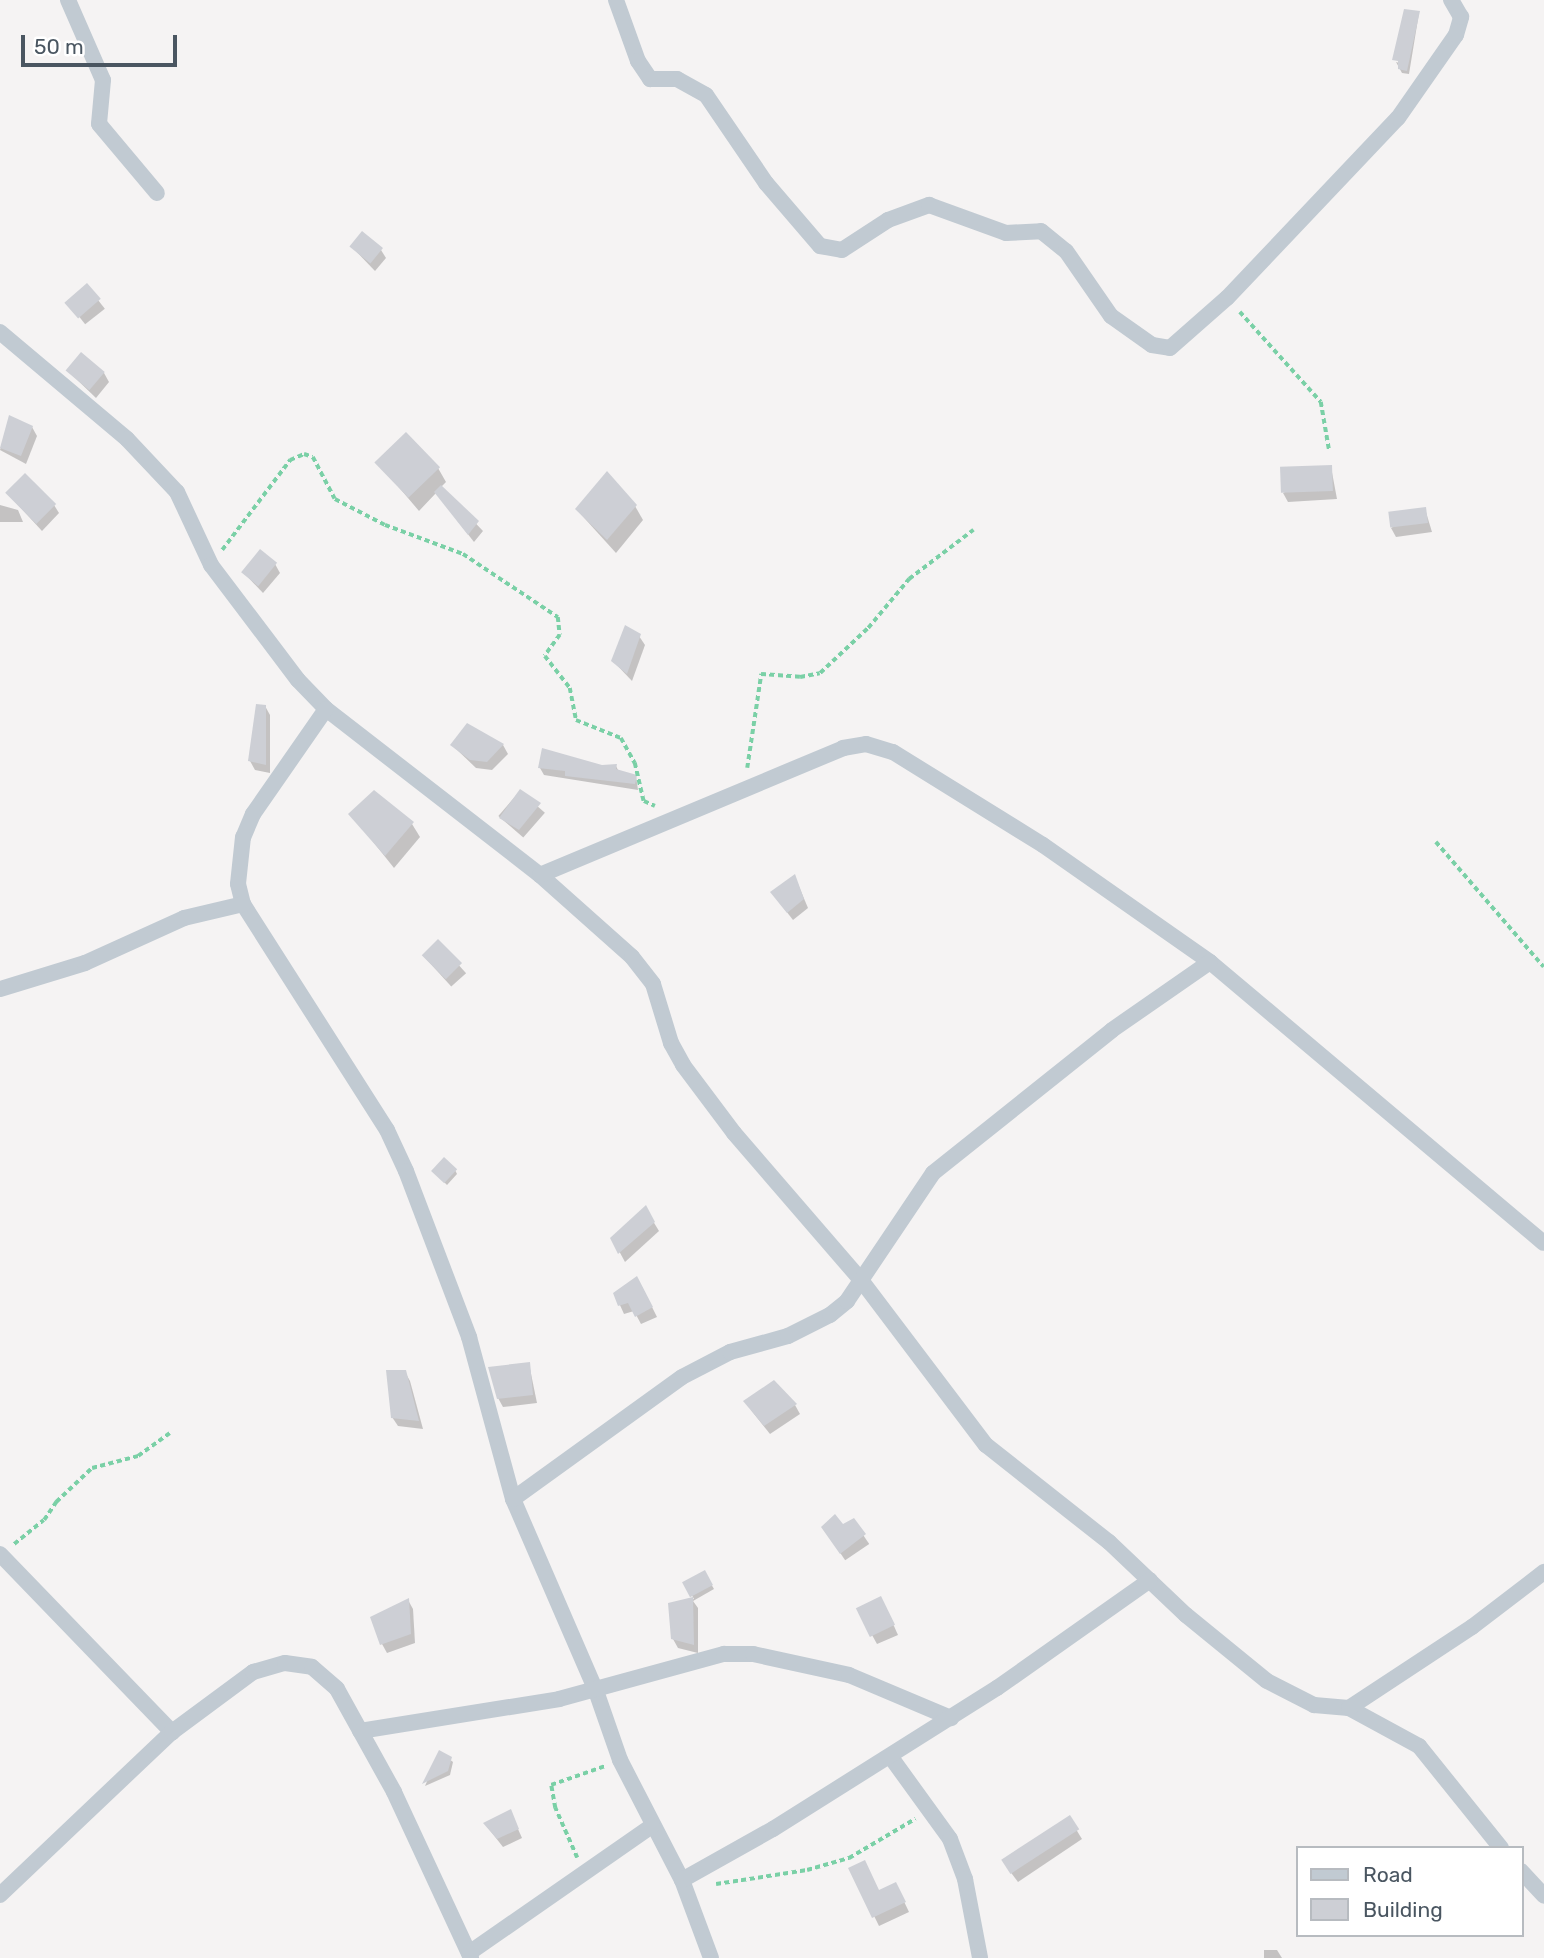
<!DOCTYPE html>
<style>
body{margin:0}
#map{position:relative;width:1544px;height:1958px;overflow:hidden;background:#f5f3f3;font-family:Rubik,sans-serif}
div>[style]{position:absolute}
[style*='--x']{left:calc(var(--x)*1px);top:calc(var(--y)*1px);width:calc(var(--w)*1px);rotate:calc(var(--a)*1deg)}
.shadow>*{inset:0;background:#0003;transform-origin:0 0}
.building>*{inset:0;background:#cdcfd5;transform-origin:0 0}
.path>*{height:3.5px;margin-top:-1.75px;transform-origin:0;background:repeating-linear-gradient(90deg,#7ad0a6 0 5px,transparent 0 8.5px)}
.street>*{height:16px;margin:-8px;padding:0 8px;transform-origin:8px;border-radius:8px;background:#c1cad2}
span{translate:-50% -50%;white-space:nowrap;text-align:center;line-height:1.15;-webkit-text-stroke:6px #fff;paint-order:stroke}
.legend{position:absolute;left:1296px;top:1846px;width:228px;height:91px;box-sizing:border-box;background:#fff;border:2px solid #b7bbc0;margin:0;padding:9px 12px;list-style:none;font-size:21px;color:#4a5661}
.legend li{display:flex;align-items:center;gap:14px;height:35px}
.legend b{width:35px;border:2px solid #b7bbc0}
.scale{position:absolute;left:21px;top:35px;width:156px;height:32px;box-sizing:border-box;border:4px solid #4a5661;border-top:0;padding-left:9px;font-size:21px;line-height:24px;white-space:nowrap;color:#4a5661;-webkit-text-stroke:5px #fff;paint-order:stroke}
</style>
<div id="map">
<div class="shadow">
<div style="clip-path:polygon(1419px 13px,1409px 74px,1402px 73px,1396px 62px,1406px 65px)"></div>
<div style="clip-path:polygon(351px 246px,381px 250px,386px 258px,375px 271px)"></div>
<div style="left:87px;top:286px;width:29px;height:25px;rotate:52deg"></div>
<div style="clip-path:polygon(68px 371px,104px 373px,109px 382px,96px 398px)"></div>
<div style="clip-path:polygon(10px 418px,32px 427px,37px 436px,26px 464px,0 450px)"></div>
<div style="clip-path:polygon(380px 465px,438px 468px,446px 482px,441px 487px,483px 531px,474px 542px,436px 493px,419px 511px)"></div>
<div style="clip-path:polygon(1331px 467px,1337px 499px,1288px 502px,1283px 493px)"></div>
<div style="clip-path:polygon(8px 494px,54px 505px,59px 513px,42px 531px)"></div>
<div style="clip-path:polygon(0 505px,18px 510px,23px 522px,0 522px)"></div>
<div style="clip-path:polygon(635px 506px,643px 520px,616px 553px,577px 510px)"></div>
<div style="clip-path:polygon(1425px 509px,1432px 532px,1396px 537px,1391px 528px)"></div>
<div style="clip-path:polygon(275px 564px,280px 573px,263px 593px,243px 572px)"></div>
<div style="clip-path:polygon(639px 636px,645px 645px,632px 681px,613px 661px)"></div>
<div style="clip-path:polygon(265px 706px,270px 715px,270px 773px,255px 770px,250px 761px)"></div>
<div style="clip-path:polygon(467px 725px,503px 745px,508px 754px,492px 770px,476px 768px,452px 745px)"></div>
<div style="clip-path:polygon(616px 766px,619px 772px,636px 776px,638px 790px,544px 775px,540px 768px)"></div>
<div style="left:520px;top:791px;width:33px;height:33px;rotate:41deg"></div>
<div style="clip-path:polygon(351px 814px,412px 824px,420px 837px,394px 868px)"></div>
<div style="clip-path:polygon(795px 877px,808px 908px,793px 920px,772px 893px)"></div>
<div style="left:438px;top:942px;width:42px;height:20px;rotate:48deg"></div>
<div style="clip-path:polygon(455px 1170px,457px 1174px,447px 1185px,433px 1171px)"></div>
<div style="clip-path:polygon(645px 1208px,659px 1231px,625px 1262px,612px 1238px)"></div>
<div style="clip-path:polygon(642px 1287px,657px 1317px,641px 1324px,634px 1311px,624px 1314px,615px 1294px)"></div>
<div style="clip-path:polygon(529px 1364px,537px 1403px,503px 1407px,498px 1398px)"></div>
<div style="clip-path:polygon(405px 1372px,410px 1381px,423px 1429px,398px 1426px,392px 1417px)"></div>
<div style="clip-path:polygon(795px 1405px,800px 1414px,770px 1434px,751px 1410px)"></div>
<div style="left:853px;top:1520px;width:29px;height:29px;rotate:56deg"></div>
<div style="clip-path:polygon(704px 1572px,714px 1589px,693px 1601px,698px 1608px,698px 1653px,678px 1648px,673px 1639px,670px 1604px,694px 1599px,685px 1583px)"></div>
<div style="clip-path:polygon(408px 1600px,413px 1609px,415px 1643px,387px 1653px,382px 1644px)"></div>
<div style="clip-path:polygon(885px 1606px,898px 1635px,877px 1644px,872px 1635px)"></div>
<div style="clip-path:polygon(440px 1752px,453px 1762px,450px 1775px,425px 1786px)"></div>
<div style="clip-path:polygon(510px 1811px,522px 1838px,503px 1847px,485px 1824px)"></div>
<div style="clip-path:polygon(1069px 1818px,1082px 1839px,1018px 1882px,1009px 1870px)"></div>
<div style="clip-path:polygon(851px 1869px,879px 1892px,900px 1893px,909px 1912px,879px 1926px)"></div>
<div style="clip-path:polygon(1264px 1950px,1277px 1950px,1282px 1958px,1264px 1958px)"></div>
</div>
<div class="building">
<div style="clip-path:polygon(1404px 9px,1420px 11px,1407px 71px,1398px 69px,1398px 61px,1392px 60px)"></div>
<div style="left:362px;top:231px;width:27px;height:20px;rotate:39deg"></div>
<div style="left:87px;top:283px;width:21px;height:30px;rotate:49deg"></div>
<div style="left:81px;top:352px;width:31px;height:24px;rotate:40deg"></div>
<div style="clip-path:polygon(9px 415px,33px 426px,21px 456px,0 448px)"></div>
<div style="left:406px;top:432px;width:49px;height:44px;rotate:46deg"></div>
<div style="left:1332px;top:465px;width:26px;height:52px;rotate:88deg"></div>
<div style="clip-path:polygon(607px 471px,637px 505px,607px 540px,575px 509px)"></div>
<div style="left:25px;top:473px;width:44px;height:28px;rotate:45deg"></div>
<div style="clip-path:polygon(441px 485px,479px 521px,468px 535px,434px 492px)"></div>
<div style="left:1426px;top:507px;width:16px;height:38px;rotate:83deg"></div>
<div style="left:260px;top:549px;width:22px;height:30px;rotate:39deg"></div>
<div style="clip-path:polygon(625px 625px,641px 634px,627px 674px,611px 661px)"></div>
<div style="clip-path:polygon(256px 704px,266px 705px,266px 765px,248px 761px)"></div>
<div style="clip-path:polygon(467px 723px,504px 744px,487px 762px,470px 760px,450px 745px)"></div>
<div style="clip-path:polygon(542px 748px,602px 765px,617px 764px,616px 769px,637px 775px,635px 784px,565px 776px,565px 771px,538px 768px)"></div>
<div style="clip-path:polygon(520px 789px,541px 803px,519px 830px,499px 818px)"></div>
<div style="clip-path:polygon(374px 790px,414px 822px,385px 856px,348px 814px)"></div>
<div style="clip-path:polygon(795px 874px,804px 899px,787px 913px,770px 892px)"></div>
<div style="left:438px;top:939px;width:34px;height:23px;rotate:45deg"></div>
<div style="left:444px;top:1157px;width:18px;height:19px;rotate:43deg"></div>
<div style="clip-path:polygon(646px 1205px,655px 1222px,618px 1254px,610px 1238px)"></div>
<div style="clip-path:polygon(637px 1276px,653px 1307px,635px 1317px,628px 1303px,618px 1306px,613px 1293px)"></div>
<div style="clip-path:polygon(530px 1362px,533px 1395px,497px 1399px,488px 1367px)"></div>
<div style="clip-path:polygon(386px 1370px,406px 1370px,419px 1421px,391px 1418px)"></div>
<div style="clip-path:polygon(774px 1380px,797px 1404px,764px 1426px,743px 1401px)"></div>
<div style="clip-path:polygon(835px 1514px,843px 1524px,854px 1518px,866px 1534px,840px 1554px,821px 1527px)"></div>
<div style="left:705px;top:1570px;width:17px;height:26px;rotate:62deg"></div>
<div style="left:881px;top:1596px;width:32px;height:28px;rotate:64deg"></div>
<div style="clip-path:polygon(693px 1597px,694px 1645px,671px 1639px,668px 1603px)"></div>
<div style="clip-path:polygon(409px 1598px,411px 1634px,380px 1645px,370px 1617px)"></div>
<div style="clip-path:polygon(439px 1750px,452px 1757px,448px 1771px,422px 1784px)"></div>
<div style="clip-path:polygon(511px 1809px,519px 1829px,497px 1839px,483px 1823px)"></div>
<div style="left:1070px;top:1815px;width:17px;height:82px;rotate:57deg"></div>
<div style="clip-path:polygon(865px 1860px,879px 1890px,896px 1882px,906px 1902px,872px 1918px,848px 1868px)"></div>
</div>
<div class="path">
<div style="--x:1240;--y:312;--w:121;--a:48"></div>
<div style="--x:1321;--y:402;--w:48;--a:80.3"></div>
<div style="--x:222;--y:550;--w:113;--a:-52.9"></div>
<div style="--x:290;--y:460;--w:15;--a:-23"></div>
<div style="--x:304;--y:454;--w:9;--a:18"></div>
<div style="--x:313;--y:457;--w:47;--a:62.4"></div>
<div style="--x:335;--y:499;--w:56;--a:27.5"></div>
<div style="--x:385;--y:525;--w:83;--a:20.4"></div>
<div style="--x:463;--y:554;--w:114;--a:33.6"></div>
<div style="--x:558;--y:617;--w:18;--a:84"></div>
<div style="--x:560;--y:635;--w:26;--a:126"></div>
<div style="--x:545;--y:656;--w:41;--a:52"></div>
<div style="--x:570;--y:688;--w:33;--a:79"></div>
<div style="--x:576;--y:720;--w:48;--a:21.8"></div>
<div style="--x:621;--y:738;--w:29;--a:61"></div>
<div style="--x:635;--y:763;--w:39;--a:77"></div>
<div style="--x:644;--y:801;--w:12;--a:24"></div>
<div style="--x:747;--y:768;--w:95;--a:-81.5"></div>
<div style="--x:761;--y:674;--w:39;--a:4"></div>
<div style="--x:800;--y:677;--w:20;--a:-11"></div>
<div style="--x:820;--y:673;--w:66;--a:-43.2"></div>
<div style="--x:868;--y:628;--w:64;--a:-50.1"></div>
<div style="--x:909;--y:579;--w:81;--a:-37.4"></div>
<div style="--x:1436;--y:842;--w:165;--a:49.2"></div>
<div style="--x:14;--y:1544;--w:38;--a:-39"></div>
<div style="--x:44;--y:1520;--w:22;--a:-56"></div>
<div style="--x:56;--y:1502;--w:50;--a:-43.4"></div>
<div style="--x:92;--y:1468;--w:48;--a:-14.6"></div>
<div style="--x:138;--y:1456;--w:39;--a:-36"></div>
<div style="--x:577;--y:1858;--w:55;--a:-113.7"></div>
<div style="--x:555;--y:1808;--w:23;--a:-100"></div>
<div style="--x:551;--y:1785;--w:57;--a:-19.4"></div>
<div style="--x:716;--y:1884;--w:92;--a:-8.7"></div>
<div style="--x:807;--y:1870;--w:44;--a:-15.9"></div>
<div style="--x:849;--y:1858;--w:77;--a:-30.6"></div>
</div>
<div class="street">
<div style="--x:68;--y:0;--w:87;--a:66.4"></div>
<div style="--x:103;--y:80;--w:44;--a:95.2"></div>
<div style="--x:99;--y:124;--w:90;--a:50"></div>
<div style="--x:616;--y:0;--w:65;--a:70.2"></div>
<div style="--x:638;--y:61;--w:22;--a:56"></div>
<div style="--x:650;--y:79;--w:27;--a:0"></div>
<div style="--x:677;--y:79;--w:33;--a:29"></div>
<div style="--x:706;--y:95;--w:107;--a:55.7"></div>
<div style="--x:766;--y:183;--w:83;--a:49.4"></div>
<div style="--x:820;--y:246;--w:22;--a:10"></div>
<div style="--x:842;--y:250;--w:55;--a:-33.1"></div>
<div style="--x:888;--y:220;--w:44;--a:-20.1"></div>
<div style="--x:929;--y:205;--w:82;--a:20"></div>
<div style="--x:1006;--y:233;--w:35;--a:-3"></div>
<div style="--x:1041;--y:231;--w:32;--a:39"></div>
<div style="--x:1066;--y:251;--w:79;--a:55.3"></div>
<div style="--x:1111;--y:316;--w:50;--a:35.3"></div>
<div style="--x:1152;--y:345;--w:18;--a:9"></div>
<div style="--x:1170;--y:348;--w:76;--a:-41.3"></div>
<div style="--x:1227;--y:298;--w:248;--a:-46.5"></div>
<div style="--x:1398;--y:118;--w:101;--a:-55.1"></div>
<div style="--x:1456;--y:35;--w:19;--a:-74"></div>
<div style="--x:1461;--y:17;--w:20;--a:-120"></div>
<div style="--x:0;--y:332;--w:166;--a:40.1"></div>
<div style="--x:127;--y:439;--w:73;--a:46.7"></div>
<div style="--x:177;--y:492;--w:81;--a:65"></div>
<div style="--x:211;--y:565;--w:144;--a:52.9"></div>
<div style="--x:298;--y:680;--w:40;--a:46"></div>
<div style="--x:326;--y:709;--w:271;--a:37.8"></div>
<div style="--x:540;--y:875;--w:123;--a:41.7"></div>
<div style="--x:632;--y:957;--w:34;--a:52"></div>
<div style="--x:653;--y:984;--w:62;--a:73"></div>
<div style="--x:671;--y:1043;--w:25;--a:61"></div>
<div style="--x:683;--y:1065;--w:85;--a:53.1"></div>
<div style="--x:734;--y:1133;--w:194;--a:49.2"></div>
<div style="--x:861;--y:1280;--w:207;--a:52.9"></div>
<div style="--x:986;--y:1445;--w:157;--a:38.3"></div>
<div style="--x:1109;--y:1542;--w:106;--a:43.5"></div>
<div style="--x:1186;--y:1615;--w:104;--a:39.2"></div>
<div style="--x:1267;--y:1681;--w:53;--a:27.1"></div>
<div style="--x:1314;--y:1705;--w:35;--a:5"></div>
<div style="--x:1349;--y:1708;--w:80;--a:28.5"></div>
<div style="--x:1419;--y:1746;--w:131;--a:51.2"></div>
<div style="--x:326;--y:709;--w:128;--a:124.8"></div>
<div style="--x:253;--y:814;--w:25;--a:113"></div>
<div style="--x:243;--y:837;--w:47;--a:96.1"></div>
<div style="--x:238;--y:884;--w:21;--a:76"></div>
<div style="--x:243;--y:904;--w:268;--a:57.5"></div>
<div style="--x:387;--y:1130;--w:45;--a:65.1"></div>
<div style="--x:406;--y:1171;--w:178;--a:69.2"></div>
<div style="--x:469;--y:1337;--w:168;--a:74.8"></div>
<div style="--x:513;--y:1499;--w:209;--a:66.6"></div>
<div style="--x:596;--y:1691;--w:73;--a:70.8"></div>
<div style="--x:620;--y:1760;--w:135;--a:62.7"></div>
<div style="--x:682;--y:1880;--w:83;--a:69.6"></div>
<div style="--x:540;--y:875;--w:329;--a:-22.7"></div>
<div style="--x:843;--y:748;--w:23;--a:-10"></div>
<div style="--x:866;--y:744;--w:28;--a:17"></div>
<div style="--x:893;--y:752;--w:176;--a:31.8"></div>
<div style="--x:1043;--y:845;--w:204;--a:35"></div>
<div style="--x:1210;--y:962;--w:436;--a:40.1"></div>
<div style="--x:0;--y:989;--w:89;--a:-17"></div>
<div style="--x:85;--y:963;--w:109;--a:-24.4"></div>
<div style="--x:184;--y:918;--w:61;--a:-13.3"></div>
<div style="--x:513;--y:1499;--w:208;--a:-35.8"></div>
<div style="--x:682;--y:1377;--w:54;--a:-27.5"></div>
<div style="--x:730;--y:1352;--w:60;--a:-15.4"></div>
<div style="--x:788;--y:1336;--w:47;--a:-26.6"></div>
<div style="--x:830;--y:1315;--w:22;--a:-39"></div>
<div style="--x:847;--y:1301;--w:154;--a:-56.1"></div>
<div style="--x:933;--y:1173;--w:229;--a:-38.6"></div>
<div style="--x:1112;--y:1030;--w:119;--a:-34.8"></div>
<div style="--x:0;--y:1554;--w:248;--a:46"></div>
<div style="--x:1349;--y:1708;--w:147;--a:-33.4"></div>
<div style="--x:1472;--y:1627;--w:91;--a:-37.4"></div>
<div style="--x:360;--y:1731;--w:202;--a:-9.1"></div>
<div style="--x:559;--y:1699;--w:171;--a:-15.3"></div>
<div style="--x:724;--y:1654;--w:29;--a:0"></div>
<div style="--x:753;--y:1654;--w:98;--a:12.3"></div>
<div style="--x:849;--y:1675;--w:111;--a:22.9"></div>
<div style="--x:890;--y:1756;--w:102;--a:54.1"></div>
<div style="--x:950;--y:1839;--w:43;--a:69.4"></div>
<div style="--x:965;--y:1879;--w:80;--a:79.2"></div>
<div style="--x:1521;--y:1871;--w:34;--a:47"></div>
<div style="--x:682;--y:1880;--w:104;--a:-29.3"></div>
<div style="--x:773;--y:1829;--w:265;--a:-32.2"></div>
<div style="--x:997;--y:1688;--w:187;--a:-35.2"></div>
<div style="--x:0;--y:1895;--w:237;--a:-43.5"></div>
<div style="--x:172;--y:1732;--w:101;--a:-36.5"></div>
<div style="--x:253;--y:1672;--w:33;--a:-16"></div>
<div style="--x:285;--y:1663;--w:27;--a:8"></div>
<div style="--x:312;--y:1667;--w:33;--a:41"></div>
<div style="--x:337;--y:1689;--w:118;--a:61"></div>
<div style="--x:394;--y:1792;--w:183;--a:65.1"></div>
<div style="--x:469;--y:1953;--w:223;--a:-34.8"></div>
</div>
<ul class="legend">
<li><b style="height:9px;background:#c1cad2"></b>Road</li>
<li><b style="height:19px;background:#cdcfd5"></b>Building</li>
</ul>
<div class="scale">50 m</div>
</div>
